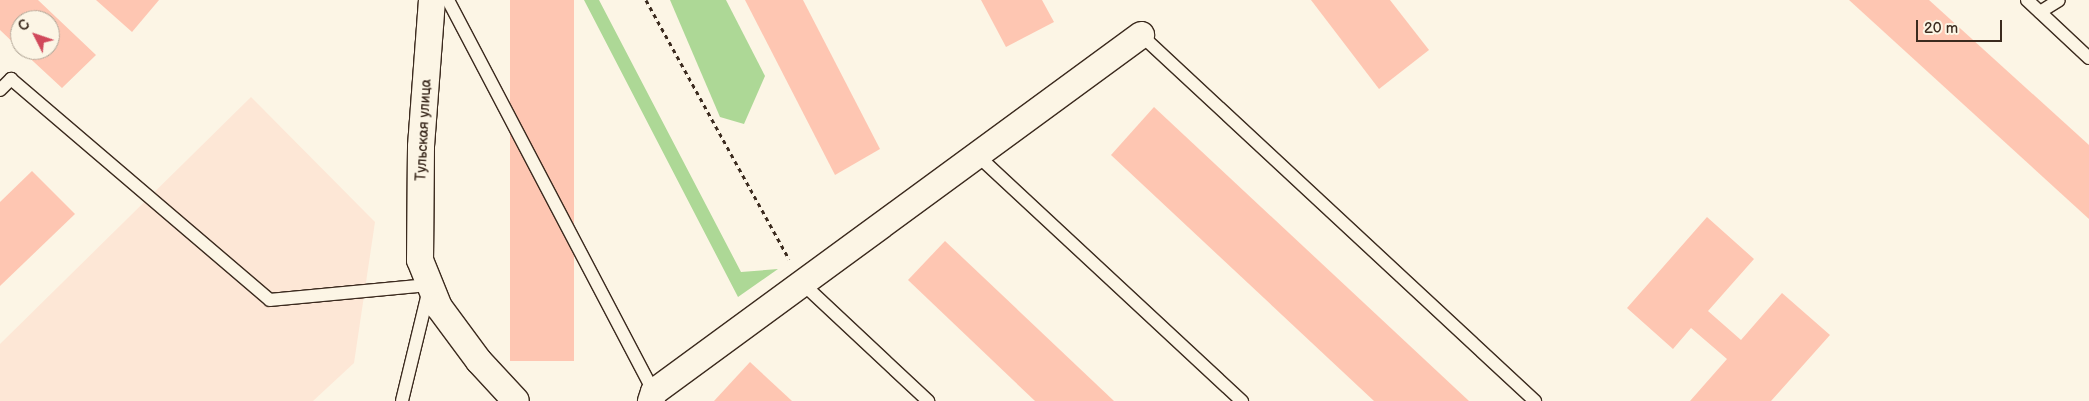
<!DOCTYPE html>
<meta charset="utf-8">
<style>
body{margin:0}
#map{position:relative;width:2089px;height:401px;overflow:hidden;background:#fcf5e5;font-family:"Balsamiq Sans",sans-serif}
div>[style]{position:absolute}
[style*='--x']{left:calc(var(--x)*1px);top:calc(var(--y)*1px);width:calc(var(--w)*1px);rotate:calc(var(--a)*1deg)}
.built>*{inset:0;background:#fde7d6}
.green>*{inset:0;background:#add896}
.building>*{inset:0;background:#fec6b2;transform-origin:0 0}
.path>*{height:3px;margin-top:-1.5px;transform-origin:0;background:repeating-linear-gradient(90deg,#3b2a1e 0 4px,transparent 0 8px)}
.roads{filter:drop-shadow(1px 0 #3b2a1e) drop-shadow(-1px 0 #3b2a1e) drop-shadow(0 1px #3b2a1e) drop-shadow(0 -1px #3b2a1e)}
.lane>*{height:12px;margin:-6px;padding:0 6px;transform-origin:6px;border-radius:6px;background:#fcf5e5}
.street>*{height:26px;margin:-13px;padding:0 13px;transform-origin:13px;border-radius:13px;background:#fcf5e5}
span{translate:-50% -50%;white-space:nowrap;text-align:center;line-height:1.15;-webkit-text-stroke:5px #fcf5e5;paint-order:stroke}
.street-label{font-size:14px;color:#3b2a1e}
.north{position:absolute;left:10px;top:10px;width:50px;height:50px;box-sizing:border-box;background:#fcf5e5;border:1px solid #afa495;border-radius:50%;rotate:311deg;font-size:14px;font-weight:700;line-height:20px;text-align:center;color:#3b2a1e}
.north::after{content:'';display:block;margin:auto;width:18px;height:22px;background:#d1495b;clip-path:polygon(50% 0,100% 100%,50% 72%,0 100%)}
.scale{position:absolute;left:1916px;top:20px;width:86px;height:22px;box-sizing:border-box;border:2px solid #3b2a1e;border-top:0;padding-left:6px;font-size:15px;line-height:18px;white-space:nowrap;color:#3b2a1e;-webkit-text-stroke:4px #fcf5e5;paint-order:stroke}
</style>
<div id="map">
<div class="built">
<div style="clip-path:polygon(251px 97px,375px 222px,354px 363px,313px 401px,0 401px,0 344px)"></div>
</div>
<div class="green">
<div style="clip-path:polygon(584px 0,599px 0,741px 272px,778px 269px,738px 297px)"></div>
<div style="clip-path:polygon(670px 0,726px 0,765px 76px,744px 124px,720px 117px)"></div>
</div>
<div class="building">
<div style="clip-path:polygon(0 0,38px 0,96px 55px,62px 88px,21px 50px,50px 50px,50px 20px,20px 20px,20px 49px,0 30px)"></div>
<div style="clip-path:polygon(96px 0,159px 0,132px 32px)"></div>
<div style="left:510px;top:0;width:64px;height:361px"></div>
<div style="clip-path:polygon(745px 0,803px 0,880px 149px,835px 175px)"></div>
<div style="clip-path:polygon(981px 0,1042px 0,1054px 22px,1006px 47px)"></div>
<div style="clip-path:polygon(1311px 0,1390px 0,1429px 50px,1379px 89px)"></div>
<div style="clip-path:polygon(1849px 0,1929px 0,2089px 145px,2089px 219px)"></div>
<div style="clip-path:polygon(1154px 107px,1469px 401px,1374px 401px,1111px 155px)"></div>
<div style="clip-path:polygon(32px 171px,75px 214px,0 286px,0 202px)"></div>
<div style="clip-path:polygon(1707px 217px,1754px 259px,1708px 311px,1741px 340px,1782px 293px,1830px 335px,1771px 401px,1690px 401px,1727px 359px,1691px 328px,1673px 349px,1627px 308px)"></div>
<div style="clip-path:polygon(945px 241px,1114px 401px,1035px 401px,908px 280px)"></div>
<div style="clip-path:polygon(750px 362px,792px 401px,714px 401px)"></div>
</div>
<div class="path">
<div style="--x:646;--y:0;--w:296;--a:61.1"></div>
</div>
<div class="roads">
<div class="lane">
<div style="--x:448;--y:0;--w:443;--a:62.3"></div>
<div style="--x:2027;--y:0;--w:85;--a:43.1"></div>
<div style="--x:2040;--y:12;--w:22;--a:-32"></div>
<div style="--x:1141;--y:35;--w:538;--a:42.89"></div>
<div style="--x:0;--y:90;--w:16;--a:-45"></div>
<div style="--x:11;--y:79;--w:340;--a:40.5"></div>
<div style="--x:270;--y:300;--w:161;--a:-5.4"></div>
<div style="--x:430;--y:285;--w:119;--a:103.6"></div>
<div style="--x:977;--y:155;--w:362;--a:42.9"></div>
<div style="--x:802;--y:283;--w:173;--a:43.1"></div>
</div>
<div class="street">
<div style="--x:432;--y:0;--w:147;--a:94.3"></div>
<div style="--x:421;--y:147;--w:113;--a:90.5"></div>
<div style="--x:420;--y:260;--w:51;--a:68"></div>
<div style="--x:439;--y:307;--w:67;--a:53.5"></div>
<div style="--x:479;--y:361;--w:54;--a:47.2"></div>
<div style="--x:651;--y:401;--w:9;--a:-72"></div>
<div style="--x:654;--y:392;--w:604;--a:-36.24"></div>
</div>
</div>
<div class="street-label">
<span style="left:424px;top:130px;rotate:-87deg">Тульская улица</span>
</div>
<div class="north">С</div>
<div class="scale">20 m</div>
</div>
